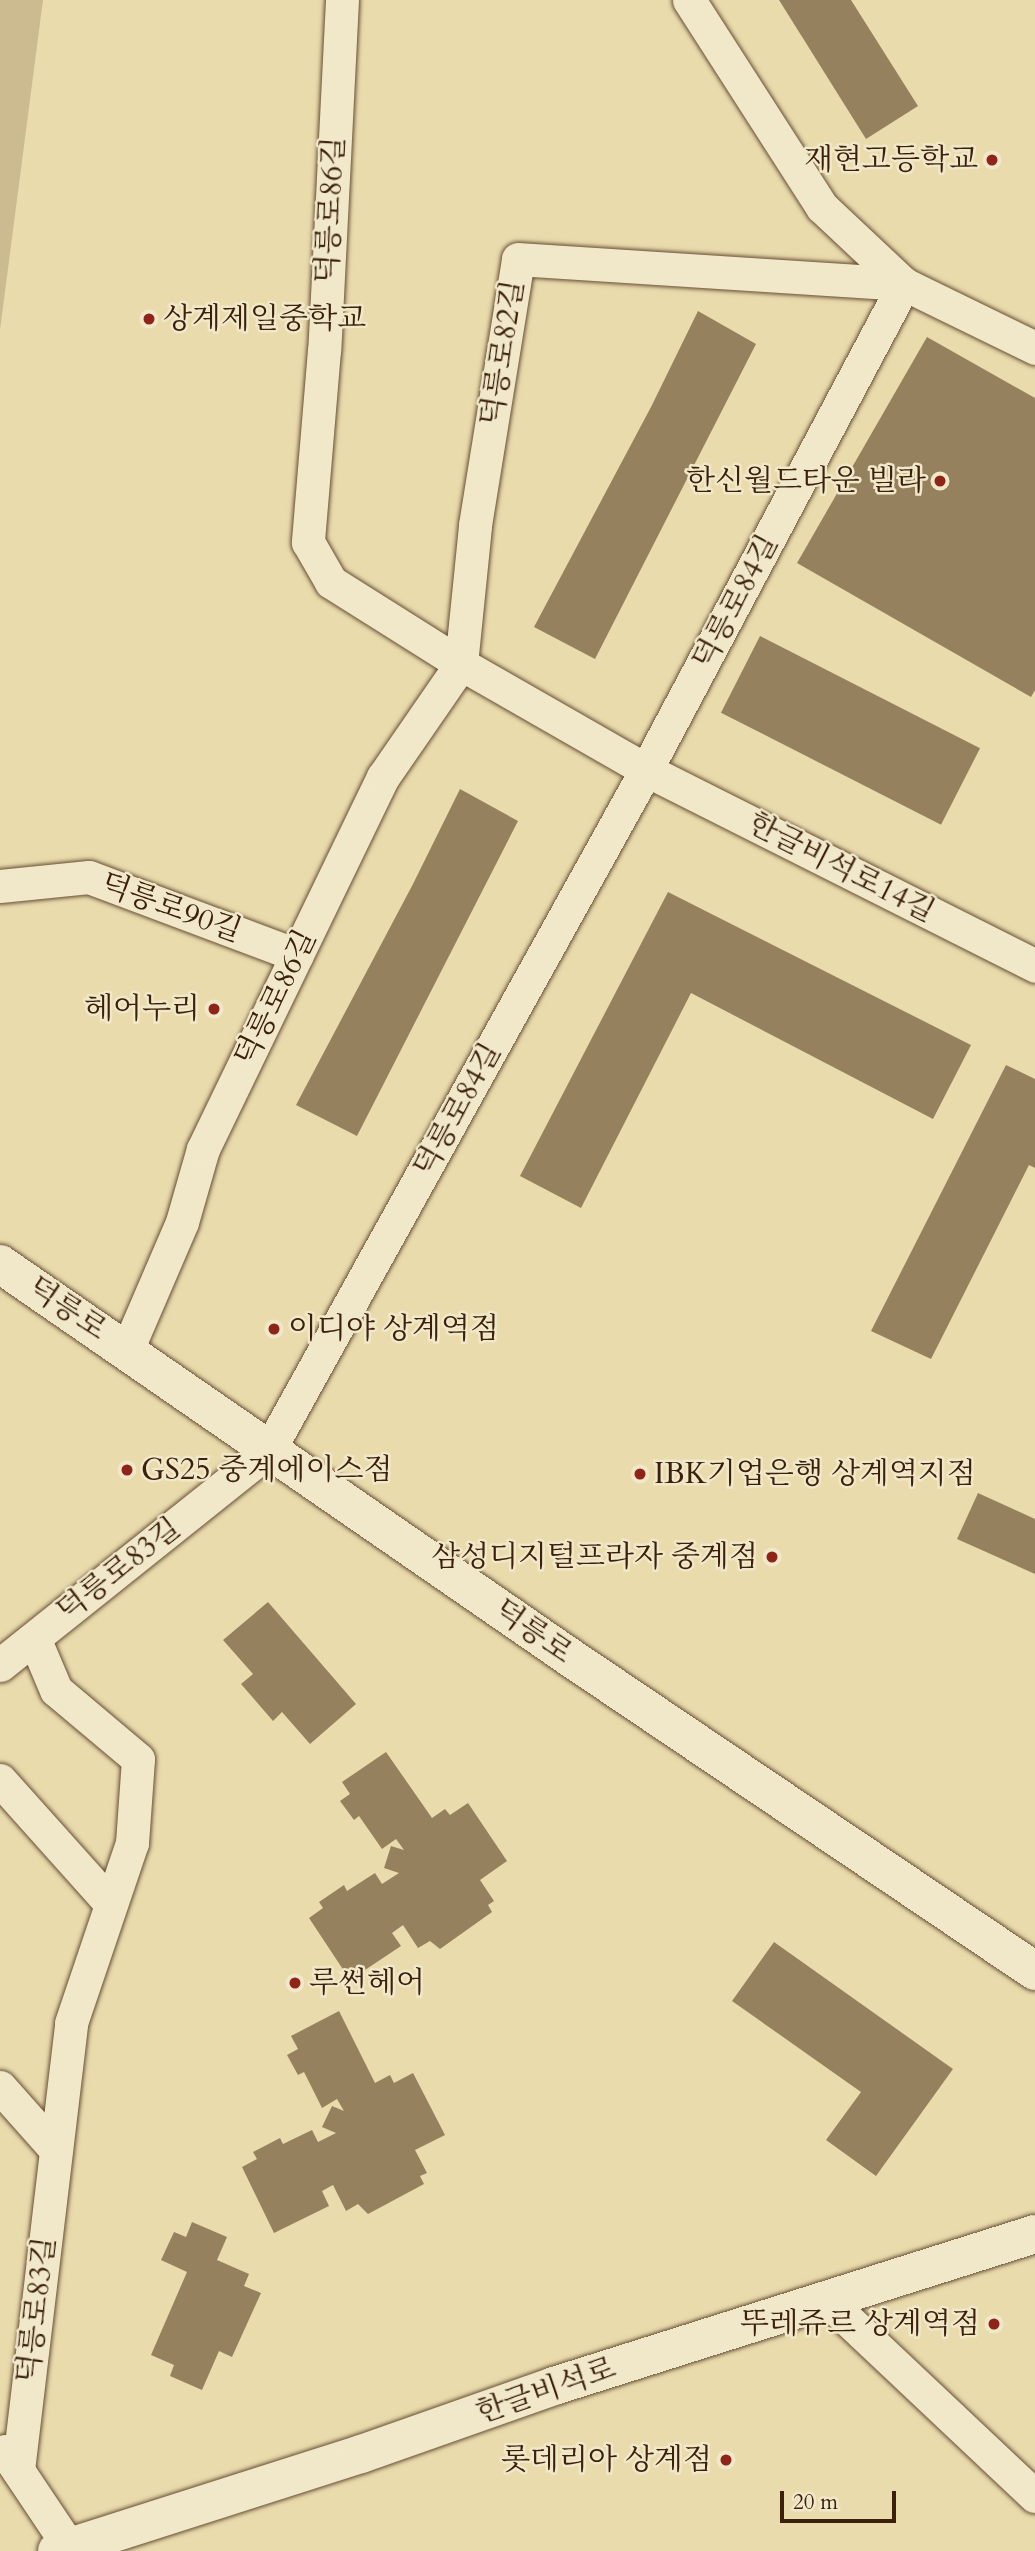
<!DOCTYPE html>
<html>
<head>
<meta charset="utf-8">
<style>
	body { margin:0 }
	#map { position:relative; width:1035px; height:2551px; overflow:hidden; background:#eadbad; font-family:Cardo,"Noto Serif KR",serif }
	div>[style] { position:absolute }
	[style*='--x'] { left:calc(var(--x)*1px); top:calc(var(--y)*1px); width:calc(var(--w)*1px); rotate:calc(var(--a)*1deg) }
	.green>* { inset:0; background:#ccbb91 }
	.building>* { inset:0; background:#96815f; transform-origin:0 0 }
	.roads { filter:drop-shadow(0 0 2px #674f34) drop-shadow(0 0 2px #674f34) }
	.street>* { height:33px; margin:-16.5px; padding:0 16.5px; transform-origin:16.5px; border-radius:16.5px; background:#f1e8ca }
	.secondary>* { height:38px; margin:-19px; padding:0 19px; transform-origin:19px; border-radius:19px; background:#f1e8ca }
	.dots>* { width:19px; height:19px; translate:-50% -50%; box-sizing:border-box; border:4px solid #f1e8ca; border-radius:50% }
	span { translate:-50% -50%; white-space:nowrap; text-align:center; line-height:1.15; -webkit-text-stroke:5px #f1e8ca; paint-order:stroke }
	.poi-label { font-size:30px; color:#3b200b }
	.right { translate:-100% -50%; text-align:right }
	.left { translate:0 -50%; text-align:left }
	.street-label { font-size:30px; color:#3b200b }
	.scale { position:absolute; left:780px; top:2491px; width:116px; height:32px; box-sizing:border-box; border:4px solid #3b200b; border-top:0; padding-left:9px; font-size:21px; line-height:24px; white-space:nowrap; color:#3b200b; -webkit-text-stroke:5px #f1e8ca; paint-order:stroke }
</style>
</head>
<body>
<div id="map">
	<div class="green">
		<div style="clip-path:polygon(0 0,43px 0,0 330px)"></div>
	</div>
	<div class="building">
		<div style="clip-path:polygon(779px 0,851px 0,918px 106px,866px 139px)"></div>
		<div style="clip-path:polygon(698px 311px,756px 344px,595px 659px,534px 627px,651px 407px)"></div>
		<div style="clip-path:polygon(927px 337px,1035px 398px,1035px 690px,1031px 697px,797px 563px)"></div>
		<div style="left:760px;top:636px;width:247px;height:86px;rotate:27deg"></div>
		<div style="clip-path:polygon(460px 789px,518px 821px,357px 1136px,296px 1105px,413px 884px)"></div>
		<div style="clip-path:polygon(668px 892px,971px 1045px,933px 1119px,691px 993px,581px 1208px,520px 1176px)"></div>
		<div style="clip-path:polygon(1006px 1065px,1035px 1079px,1035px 1168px,1029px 1165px,931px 1359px,871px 1331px)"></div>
		<div style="clip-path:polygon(978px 1493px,1035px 1519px,1035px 1574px,957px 1539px)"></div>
		<div style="clip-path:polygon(268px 1602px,356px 1704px,310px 1744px,282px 1712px,273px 1721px,241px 1684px,253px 1674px,223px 1640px)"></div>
		<div style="clip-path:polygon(386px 1752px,432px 1818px,445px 1809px,450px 1815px,468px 1803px,507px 1861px,480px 1880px,494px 1901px,488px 1905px,492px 1912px,440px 1949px,430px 1941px,418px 1948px,403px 1925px,392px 1933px,401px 1946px,350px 1980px,309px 1918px,323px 1908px,319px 1902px,344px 1885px,347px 1891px,375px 1873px,382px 1884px,399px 1873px,384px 1868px,391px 1846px,404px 1850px,396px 1839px,382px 1849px,359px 1816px,354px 1820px,340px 1801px,350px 1794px,342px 1782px)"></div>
		<div style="clip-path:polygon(774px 1942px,953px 2069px,876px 2176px,826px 2140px,861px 2092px,732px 2001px)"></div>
		<div style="clip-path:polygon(339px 2011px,375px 2083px,390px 2075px,394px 2083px,413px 2073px,445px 2135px,415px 2150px,427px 2173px,420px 2176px,424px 2184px,368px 2214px,358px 2204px,346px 2211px,333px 2185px,322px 2191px,329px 2206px,274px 2233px,242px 2167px,257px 2159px,253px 2152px,280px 2138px,283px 2144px,312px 2130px,318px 2142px,336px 2133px,322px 2127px,332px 2106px,344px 2111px,337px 2099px,322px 2108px,304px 2072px,298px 2075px,287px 2055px,298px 2049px,291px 2036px)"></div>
		<div style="clip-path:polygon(192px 2222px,227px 2237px,217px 2260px,249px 2274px,244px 2286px,261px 2293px,232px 2357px,219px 2351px,202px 2390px,170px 2376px,174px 2365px,151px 2355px,187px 2272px,161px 2260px,174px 2232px,186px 2237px)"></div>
	</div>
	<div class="roads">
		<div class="street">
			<div style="--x:342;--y:0;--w:350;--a:92.9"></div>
			<div style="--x:324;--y:350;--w:193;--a:94.8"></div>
			<div style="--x:308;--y:542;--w:46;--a:60.1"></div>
			<div style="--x:331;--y:582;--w:154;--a:32.2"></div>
			<div style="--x:461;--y:664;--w:213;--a:29.8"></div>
			<div style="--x:646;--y:770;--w:436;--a:26.7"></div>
			<div style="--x:689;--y:0;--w:246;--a:57.3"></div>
			<div style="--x:822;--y:207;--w:112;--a:43.2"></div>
			<div style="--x:904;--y:284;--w:146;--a:26"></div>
			<div style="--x:0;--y:886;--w:89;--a:-5.8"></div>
			<div style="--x:89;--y:877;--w:222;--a:20.6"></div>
			<div style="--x:127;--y:1350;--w:139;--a:-66.7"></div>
			<div style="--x:182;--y:1222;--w:76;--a:-74"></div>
			<div style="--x:203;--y:1149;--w:413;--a:-64.2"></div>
			<div style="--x:383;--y:777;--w:137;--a:-55.4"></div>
			<div style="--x:461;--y:664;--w:140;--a:-84.2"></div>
			<div style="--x:475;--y:525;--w:269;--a:-80.8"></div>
			<div style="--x:518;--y:259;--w:387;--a:3.7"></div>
			<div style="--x:0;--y:1665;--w:344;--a:-38.6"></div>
			<div style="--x:269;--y:1450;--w:778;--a:-61"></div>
			<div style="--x:646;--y:770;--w:550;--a:-62.04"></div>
			<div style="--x:0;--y:1780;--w:166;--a:48.2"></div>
			<div style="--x:0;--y:2087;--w:84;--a:48.4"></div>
			<div style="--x:829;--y:2302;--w:283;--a:43.3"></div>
			<div style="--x:5;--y:2451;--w:120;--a:56.2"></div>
			<div style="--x:18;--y:2470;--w:450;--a:-83.2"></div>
			<div style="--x:71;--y:2023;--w:190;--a:-71.3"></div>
			<div style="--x:132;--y:1843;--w:84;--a:-85.9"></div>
			<div style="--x:138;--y:1759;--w:107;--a:-139.9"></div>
			<div style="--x:56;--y:1690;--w:56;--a:-112.9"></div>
		</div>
		<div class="secondary">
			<div style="--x:0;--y:1264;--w:694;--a:34.61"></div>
			<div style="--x:571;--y:1658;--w:560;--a:34"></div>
			<div style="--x:57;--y:2551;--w:319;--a:-17.7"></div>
			<div style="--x:361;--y:2454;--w:205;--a:-19.4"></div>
			<div style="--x:554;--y:2386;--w:504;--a:-17.54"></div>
		</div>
	</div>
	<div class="dots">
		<div style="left:992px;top:160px;background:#8f2418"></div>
		<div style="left:149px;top:319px;background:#8f2418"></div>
		<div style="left:940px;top:481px;background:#8f2418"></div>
		<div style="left:214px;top:1009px;background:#8f2418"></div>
		<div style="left:274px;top:1329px;background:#8f2418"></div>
		<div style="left:127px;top:1470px;background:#8f2418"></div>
		<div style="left:640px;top:1474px;background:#8f2418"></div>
		<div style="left:772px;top:1557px;background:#8f2418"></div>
		<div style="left:295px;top:1983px;background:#8f2418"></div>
		<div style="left:994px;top:2324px;background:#8f2418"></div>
		<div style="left:726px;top:2460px;background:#8f2418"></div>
	</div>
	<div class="poi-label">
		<span class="right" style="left:978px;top:160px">재현고등학교</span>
		<span class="left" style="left:163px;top:319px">상계제일중학교</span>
		<span class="right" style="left:926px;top:481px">한신월드타운 빌라</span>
		<span class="right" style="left:200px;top:1009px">헤어누리</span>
		<span class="left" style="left:288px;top:1329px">이디야 상계역점</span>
		<span class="left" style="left:141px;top:1470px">GS25 중계에이스점</span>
		<span class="left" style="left:654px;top:1474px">IBK기업은행 상계역지점</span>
		<span class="right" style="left:758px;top:1557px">삼성디지털프라자 중계점</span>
		<span class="left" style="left:309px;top:1983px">루썬헤어</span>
		<span class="right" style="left:980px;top:2324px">뚜레쥬르 상계역점</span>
		<span class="right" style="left:712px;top:2460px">롯데리아 상계점</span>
	</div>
	<div class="street-label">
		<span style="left:331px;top:210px;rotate:-87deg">덕릉로86길</span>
		<span style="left:503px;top:353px;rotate:-81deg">덕릉로82길</span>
		<span style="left:736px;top:602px;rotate:-62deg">덕릉로84길</span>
		<span style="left:841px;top:868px;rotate:27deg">한글비석로14길</span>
		<span style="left:171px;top:908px;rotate:20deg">덕릉로90길</span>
		<span style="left:276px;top:998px;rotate:-64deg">덕릉로86길</span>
		<span style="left:458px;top:1110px;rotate:-61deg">덕릉로84길</span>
		<span style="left:67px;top:1309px;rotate:34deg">덕릉로</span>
		<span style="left:119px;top:1570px;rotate:-38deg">덕릉로83길</span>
		<span style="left:533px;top:1632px;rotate:35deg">덕릉로</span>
		<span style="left:37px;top:2310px;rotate:-83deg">덕릉로83길</span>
		<span style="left:546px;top:2391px;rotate:-19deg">한글비석로</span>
	</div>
	<div class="scale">20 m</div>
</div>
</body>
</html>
